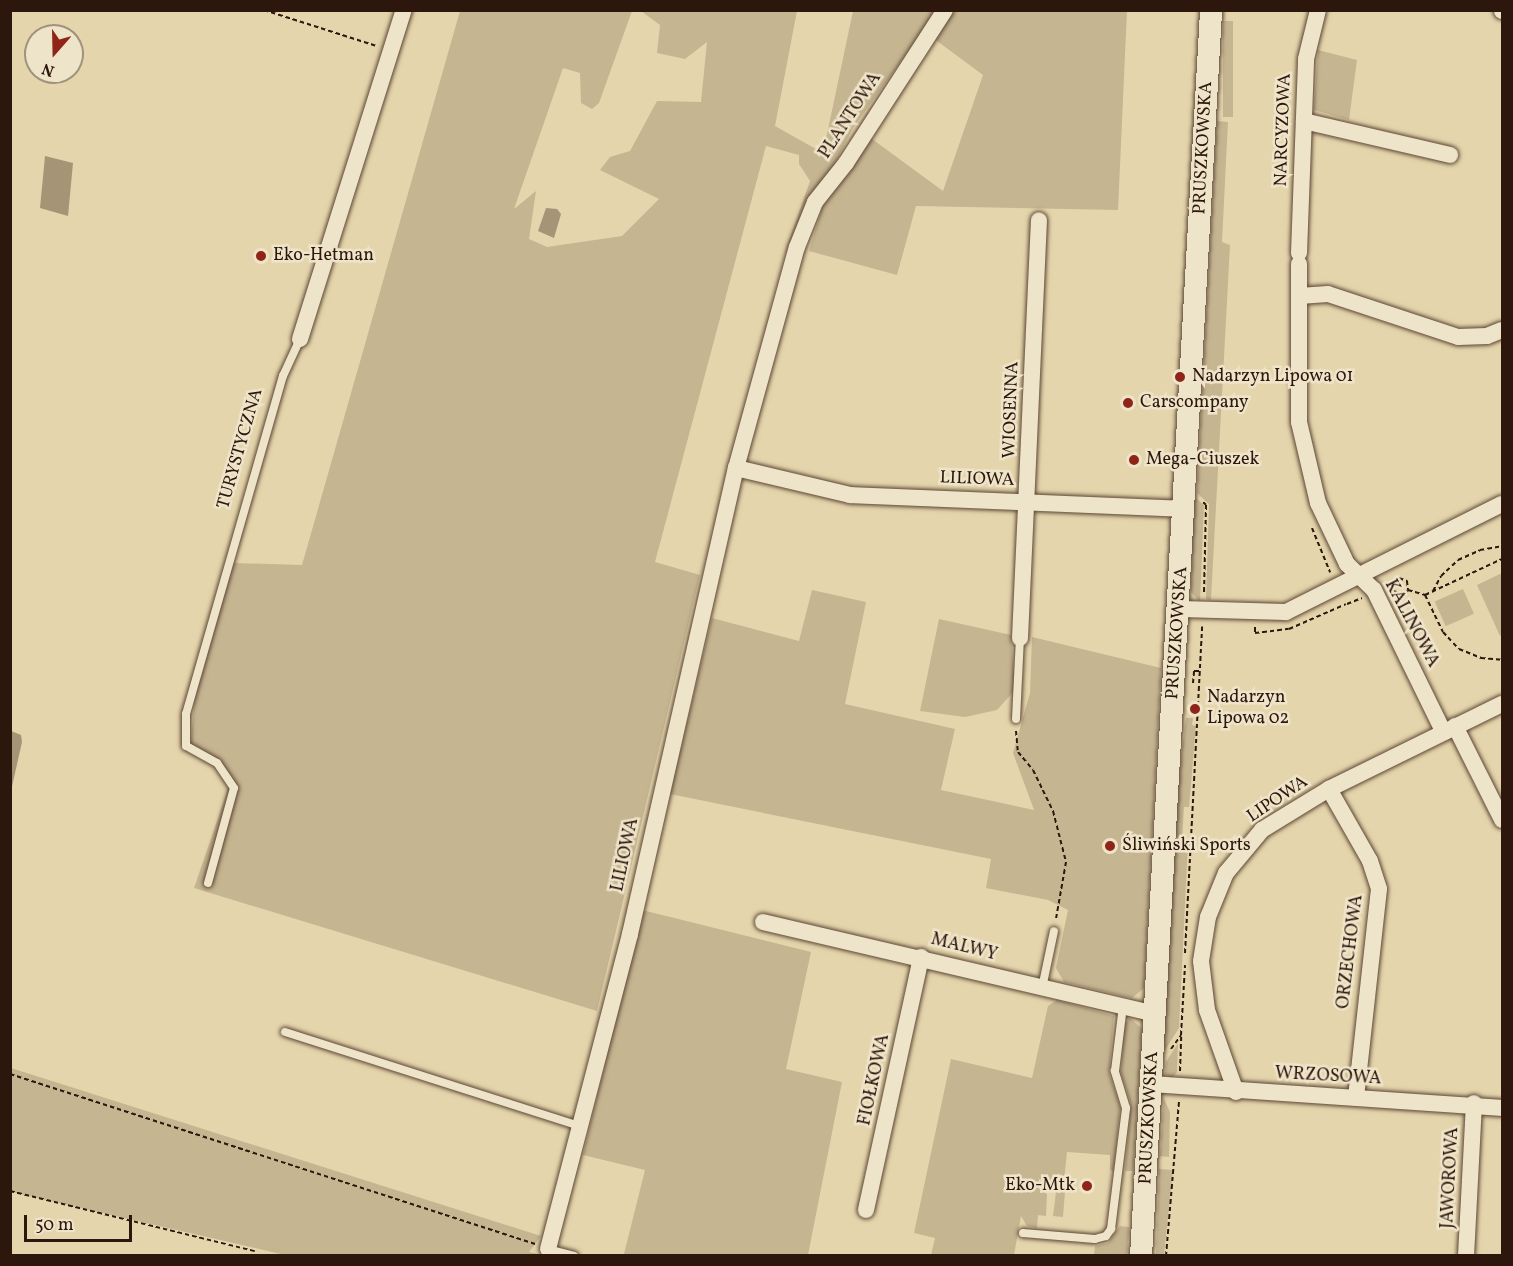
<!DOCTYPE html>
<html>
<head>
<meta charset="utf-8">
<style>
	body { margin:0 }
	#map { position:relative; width:1513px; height:1266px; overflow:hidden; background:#e5d5ac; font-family:Vollkorn,serif }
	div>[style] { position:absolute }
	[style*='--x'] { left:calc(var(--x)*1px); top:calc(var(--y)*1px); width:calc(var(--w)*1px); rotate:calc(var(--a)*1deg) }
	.green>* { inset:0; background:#c6b591; transform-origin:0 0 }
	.water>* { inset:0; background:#a69476 }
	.path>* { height:2px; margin-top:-1px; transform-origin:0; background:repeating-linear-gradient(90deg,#2d160c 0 4.5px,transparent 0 7.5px) }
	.roads { filter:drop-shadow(0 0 2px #5b4634) drop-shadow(0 0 2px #5b4634) }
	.lane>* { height:8px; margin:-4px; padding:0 4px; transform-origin:4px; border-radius:4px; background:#eee4c9 }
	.street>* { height:16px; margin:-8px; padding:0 8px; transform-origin:8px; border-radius:8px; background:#eee4c9 }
	.secondary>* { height:22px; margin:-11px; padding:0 11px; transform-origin:11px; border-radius:11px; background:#eee4c9 }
	.dots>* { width:16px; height:16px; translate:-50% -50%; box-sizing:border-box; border:3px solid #eee4c9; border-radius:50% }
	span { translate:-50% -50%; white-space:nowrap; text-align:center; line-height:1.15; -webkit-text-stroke:5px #eee4c9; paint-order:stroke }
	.street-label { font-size:18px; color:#2d160c }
	.poi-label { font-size:18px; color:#2d160c }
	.left { translate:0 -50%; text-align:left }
	.right { translate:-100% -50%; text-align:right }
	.frame { position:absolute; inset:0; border:12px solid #2d160c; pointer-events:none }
	.north { position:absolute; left:24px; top:24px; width:60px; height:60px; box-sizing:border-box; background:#eee4c9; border:2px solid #a1927d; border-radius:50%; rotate:200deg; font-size:16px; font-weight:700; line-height:24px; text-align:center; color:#2d160c }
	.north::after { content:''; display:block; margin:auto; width:21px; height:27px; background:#8f2418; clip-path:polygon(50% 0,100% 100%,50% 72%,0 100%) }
	.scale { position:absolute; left:24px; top:1215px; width:108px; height:27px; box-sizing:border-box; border:3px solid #2d160c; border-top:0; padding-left:8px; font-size:18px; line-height:21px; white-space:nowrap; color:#2d160c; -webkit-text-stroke:4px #eee4c9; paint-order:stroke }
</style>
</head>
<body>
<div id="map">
	<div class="green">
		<div style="clip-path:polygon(460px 11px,632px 11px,599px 103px,592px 109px,581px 103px,580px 73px,563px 68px,514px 209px,536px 191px,529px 239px,547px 247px,622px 236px,659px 199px,600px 170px,610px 157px,630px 151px,657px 101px,701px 102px,707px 42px,685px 59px,657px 53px,660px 25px,641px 11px,797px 11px,775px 126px,823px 153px,853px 11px,937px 11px,853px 128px,834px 165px,811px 197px,784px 255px,810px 181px,799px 164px,799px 155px,766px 146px,655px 562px,700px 575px,597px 1011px,194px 888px,231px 780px,191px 744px,196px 682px,233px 563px,302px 565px)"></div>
		<div style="clip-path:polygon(953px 11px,1127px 11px,1118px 210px,916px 206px,897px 275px,809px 251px,824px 202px,868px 136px,943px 191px,983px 75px,933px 38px)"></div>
		<div style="left:1223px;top:21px;width:10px;height:96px"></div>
		<div style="clip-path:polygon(1318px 50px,1357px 60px,1349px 120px,1314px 110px)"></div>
		<div style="clip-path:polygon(1217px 121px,1228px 122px,1222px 242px,1230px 245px,1211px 600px,1206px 599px,1209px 504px,1197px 493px)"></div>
		<div style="clip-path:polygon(1193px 496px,1204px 505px,1200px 602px,1191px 592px)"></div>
		<div style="clip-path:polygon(1502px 573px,1502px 635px,1500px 636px,1477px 585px)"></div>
		<div style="left:1463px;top:589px;width:27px;height:31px;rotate:66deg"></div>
		<div style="clip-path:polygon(812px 590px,866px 602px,845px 704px,955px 729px,941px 790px,1034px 810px,1013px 753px,1030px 693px,1032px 637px,1161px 668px,1144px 988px,1132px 998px,1064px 982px,1056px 968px,1068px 910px,1048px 900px,986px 888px,991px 859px,670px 794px,712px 618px,799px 641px)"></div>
		<div style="clip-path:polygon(939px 619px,1011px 635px,1015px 690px,997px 710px,965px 717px,920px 711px)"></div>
		<div style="clip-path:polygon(1186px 718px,1193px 718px,1192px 725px,1196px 726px,1189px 807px,1184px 807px,1182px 841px,1188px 842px,1179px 1028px,1160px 1058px,1175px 810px)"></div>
		<div style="clip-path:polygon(642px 910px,811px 952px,786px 1069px,842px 1082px,808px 1255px,624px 1254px,645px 1170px,583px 1155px)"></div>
		<div style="clip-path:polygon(1057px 1000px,1114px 1016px,1109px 1074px,1120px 1106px,1114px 1171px,1110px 1170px,1110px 1155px,1067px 1152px,1064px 1181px,1039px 1179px,1039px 1189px,1047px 1194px,1046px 1216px,1038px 1215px,1037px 1228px,1027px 1226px,1021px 1216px,1014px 1255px,931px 1255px,935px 1238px,914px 1233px,951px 1059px,1032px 1078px,1048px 1006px)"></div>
		<div style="clip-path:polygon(1130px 1018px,1142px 1029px,1133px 1171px,1125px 1171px,1131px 1104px,1121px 1073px,1124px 1025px)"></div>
		<div style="clip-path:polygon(1178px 1043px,1177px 1072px,1172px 1079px,1165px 1074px,1166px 1062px)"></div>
		<div style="clip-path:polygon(11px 1068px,541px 1236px,529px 1252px,543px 1255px,285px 1255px,11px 1192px)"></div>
		<div style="clip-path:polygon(1164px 1099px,1170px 1112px,1169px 1157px,1160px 1156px)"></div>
		<div style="clip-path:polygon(1159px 1169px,1173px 1170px,1164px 1255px,1156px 1255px)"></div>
		<div style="clip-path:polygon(1065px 1191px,1063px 1217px,1053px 1216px,1056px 1192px)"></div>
		<div style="clip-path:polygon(1120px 1226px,1129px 1227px,1127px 1255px,1094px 1255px,1095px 1246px,1108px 1243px)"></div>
	</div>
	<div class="water">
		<div style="clip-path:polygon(45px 156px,73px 163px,68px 216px,40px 208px)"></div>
		<div style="clip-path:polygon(546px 208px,557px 209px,561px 214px,554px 238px,538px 231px)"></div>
		<div style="clip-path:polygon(11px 731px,21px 735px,22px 742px,11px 791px)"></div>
	</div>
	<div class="path">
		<div style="--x:264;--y:10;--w:119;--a:17.7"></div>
		<div style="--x:1203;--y:502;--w:4;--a:45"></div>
		<div style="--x:1206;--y:505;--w:88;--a:91.3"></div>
		<div style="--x:1312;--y:528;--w:48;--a:67.8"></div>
		<div style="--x:1392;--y:589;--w:13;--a:-58"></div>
		<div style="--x:1399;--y:578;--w:9;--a:21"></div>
		<div style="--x:1407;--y:581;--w:9;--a:84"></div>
		<div style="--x:1393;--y:590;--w:9;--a:36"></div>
		<div style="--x:1400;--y:595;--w:9;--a:-27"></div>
		<div style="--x:1408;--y:590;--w:18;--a:16"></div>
		<div style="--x:1425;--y:595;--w:85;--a:-25.1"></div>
		<div style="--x:1433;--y:591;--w:17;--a:-62"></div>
		<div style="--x:1441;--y:576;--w:23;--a:-43"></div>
		<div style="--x:1458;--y:560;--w:24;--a:-24"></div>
		<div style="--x:1480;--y:550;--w:22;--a:-10"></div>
		<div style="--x:1425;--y:595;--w:41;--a:64.1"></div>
		<div style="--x:1443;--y:632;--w:23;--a:47"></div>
		<div style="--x:1459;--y:649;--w:24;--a:22"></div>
		<div style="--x:1481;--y:658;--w:21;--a:5"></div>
		<div style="--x:1347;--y:604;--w:16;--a:-22"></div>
		<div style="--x:1255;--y:627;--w:6;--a:90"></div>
		<div style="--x:1255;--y:633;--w:34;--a:-7"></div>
		<div style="--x:1289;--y:629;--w:62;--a:-23.7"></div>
		<div style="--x:1193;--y:683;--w:12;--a:-85"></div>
		<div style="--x:1194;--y:671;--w:6;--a:0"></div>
		<div style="--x:1016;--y:731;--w:21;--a:85"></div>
		<div style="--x:1018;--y:752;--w:23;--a:50"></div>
		<div style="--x:1033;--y:770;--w:46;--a:64"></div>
		<div style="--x:1053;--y:811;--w:53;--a:75.7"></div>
		<div style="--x:1066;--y:862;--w:58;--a:100"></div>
		<div style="--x:1185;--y:953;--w:327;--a:-87"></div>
		<div style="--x:1171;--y:1049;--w:17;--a:-54"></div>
		<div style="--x:1181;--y:1035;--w:70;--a:-86.7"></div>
		<div style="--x:1180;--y:1071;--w:36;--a:-88"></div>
		<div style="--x:10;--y:1074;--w:552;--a:17.94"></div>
		<div style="--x:10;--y:1191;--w:252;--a:13.8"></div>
		<div style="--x:1166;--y:1256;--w:157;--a:-85.2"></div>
	</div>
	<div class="roads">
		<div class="lane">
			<div style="--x:1016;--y:719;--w:81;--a:-87.2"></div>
			<div style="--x:208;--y:883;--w:98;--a:-74.7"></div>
			<div style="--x:234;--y:788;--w:30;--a:-124"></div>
			<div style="--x:217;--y:763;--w:35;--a:-151"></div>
			<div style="--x:186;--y:746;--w:32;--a:-90"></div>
			<div style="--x:186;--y:714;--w:352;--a:-74"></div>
			<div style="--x:283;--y:376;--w:41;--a:-65.3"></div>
			<div style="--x:1042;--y:988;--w:58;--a:-78.1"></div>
			<div style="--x:285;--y:1032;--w:310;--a:17.7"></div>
			<div style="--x:1023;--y:1233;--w:72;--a:4.8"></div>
			<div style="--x:1095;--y:1239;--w:11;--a:-15"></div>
			<div style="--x:1106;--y:1236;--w:9;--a:-54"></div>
			<div style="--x:1111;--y:1229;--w:122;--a:-82.9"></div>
			<div style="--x:1126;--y:1108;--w:39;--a:-107"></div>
			<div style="--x:1115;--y:1071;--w:65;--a:-83"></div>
			<div style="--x:548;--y:1249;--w:27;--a:15"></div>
		</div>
		<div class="street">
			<div style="--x:1502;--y:10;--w:1;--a:90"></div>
			<div style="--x:1304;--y:121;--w:150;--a:13.1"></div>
			<div style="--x:1299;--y:253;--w:194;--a:-87.9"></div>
			<div style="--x:1306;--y:59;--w:50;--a:-76.2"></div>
			<div style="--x:1299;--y:264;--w:158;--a:90"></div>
			<div style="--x:1299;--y:422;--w:83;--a:76.8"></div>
			<div style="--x:1318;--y:503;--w:68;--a:64.6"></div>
			<div style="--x:1347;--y:564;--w:37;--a:44"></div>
			<div style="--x:1374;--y:590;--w:157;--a:63.9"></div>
			<div style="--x:1299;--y:296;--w:29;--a:-4"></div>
			<div style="--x:1328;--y:294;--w:137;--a:18.3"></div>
			<div style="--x:1458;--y:337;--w:29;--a:-2"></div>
			<div style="--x:1487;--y:336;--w:16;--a:-22"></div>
			<div style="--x:300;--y:339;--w:345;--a:-72.5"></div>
			<div style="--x:736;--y:468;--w:117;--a:13.3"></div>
			<div style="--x:850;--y:495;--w:335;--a:2.4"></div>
			<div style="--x:1181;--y:609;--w:105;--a:1.6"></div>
			<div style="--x:1286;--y:612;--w:241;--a:-26.6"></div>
			<div style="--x:1020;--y:638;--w:418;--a:-87.4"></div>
			<div style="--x:1455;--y:726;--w:105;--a:63.4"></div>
			<div style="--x:1329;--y:789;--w:83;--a:60.3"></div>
			<div style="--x:1370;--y:861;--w:29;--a:72"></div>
			<div style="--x:1379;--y:889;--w:209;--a:96.3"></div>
			<div style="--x:763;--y:922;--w:404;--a:13.2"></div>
			<div style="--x:1152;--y:1084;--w:351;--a:3.9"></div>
			<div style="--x:1236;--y:1092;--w:87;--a:-109.5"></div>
			<div style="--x:1207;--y:1010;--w:49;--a:-97"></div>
			<div style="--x:1201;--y:961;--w:45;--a:-81"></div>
			<div style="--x:1208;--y:917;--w:48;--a:-67.8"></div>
			<div style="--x:1226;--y:873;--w:56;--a:-50.1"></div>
			<div style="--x:1262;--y:830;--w:79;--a:-31.5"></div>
			<div style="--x:1329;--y:789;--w:193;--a:-26.2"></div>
			<div style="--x:866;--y:1210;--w:259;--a:-77.7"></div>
			<div style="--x:548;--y:1249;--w:325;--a:-75.4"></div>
			<div style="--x:630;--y:934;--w:478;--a:-77.2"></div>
			<div style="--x:736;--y:468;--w:229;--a:-74.6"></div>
			<div style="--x:797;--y:247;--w:48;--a:-68.2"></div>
			<div style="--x:815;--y:202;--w:50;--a:-51.5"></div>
			<div style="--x:846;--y:163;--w:182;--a:-57.1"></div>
			<div style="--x:1466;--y:1256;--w:153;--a:-87"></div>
		</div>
		<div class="secondary">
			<div style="--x:1141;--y:1256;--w:1248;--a:-86.78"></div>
		</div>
	</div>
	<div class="dots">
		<div style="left:261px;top:256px;background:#8f2418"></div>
		<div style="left:1180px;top:377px;background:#8f2418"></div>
		<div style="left:1128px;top:403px;background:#8f2418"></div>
		<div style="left:1134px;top:460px;background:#8f2418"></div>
		<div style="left:1195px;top:709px;background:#8f2418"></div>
		<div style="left:1110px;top:846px;background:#8f2418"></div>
		<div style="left:1087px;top:1186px;background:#8f2418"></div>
	</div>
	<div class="street-label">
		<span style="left:851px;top:116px;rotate:-57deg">PLANTOWA</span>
		<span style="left:1284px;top:130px;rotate:-88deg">NARCYZOWA</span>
		<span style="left:1204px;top:148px;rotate:-87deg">PRUSZKOWSKA</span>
		<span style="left:1012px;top:410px;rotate:-88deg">WIOSENNA</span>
		<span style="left:241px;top:449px;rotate:-74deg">TURYSTYCZNA</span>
		<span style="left:977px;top:480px;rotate:2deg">LILIOWA</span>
		<span style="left:1411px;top:624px;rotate:62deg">KALINOWA</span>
		<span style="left:1178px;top:633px;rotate:-86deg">PRUSZKOWSKA</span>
		<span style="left:1278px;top:800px;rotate:-34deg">LIPOWA</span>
		<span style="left:626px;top:855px;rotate:-78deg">LILIOWA</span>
		<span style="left:964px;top:948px;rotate:14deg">MALWY</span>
		<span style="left:1351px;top:952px;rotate:-83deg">ORZECHOWA</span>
		<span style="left:1328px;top:1077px;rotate:3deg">WRZOSOWA</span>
		<span style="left:875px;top:1080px;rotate:-78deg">FIOŁKOWA</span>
		<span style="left:1150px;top:1118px;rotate:-87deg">PRUSZKOWSKA</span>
		<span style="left:1451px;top:1178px;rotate:-87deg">JAWOROWA</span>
	</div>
	<div class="poi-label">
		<span class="left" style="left:273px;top:256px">Eko-Hetman</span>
		<span class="left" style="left:1192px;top:377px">Nadarzyn Lipowa 01</span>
		<span class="left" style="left:1140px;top:403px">Carscompany</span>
		<span class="left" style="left:1146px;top:460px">Mega-Ciuszek</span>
		<span class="left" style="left:1207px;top:709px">Nadarzyn<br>Lipowa 02</span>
		<span class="left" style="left:1122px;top:846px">Śliwiński Sports</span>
		<span class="right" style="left:1075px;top:1186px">Eko-Mtk</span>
	</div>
	<div class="frame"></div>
	<div class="north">N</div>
	<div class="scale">50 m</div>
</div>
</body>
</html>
